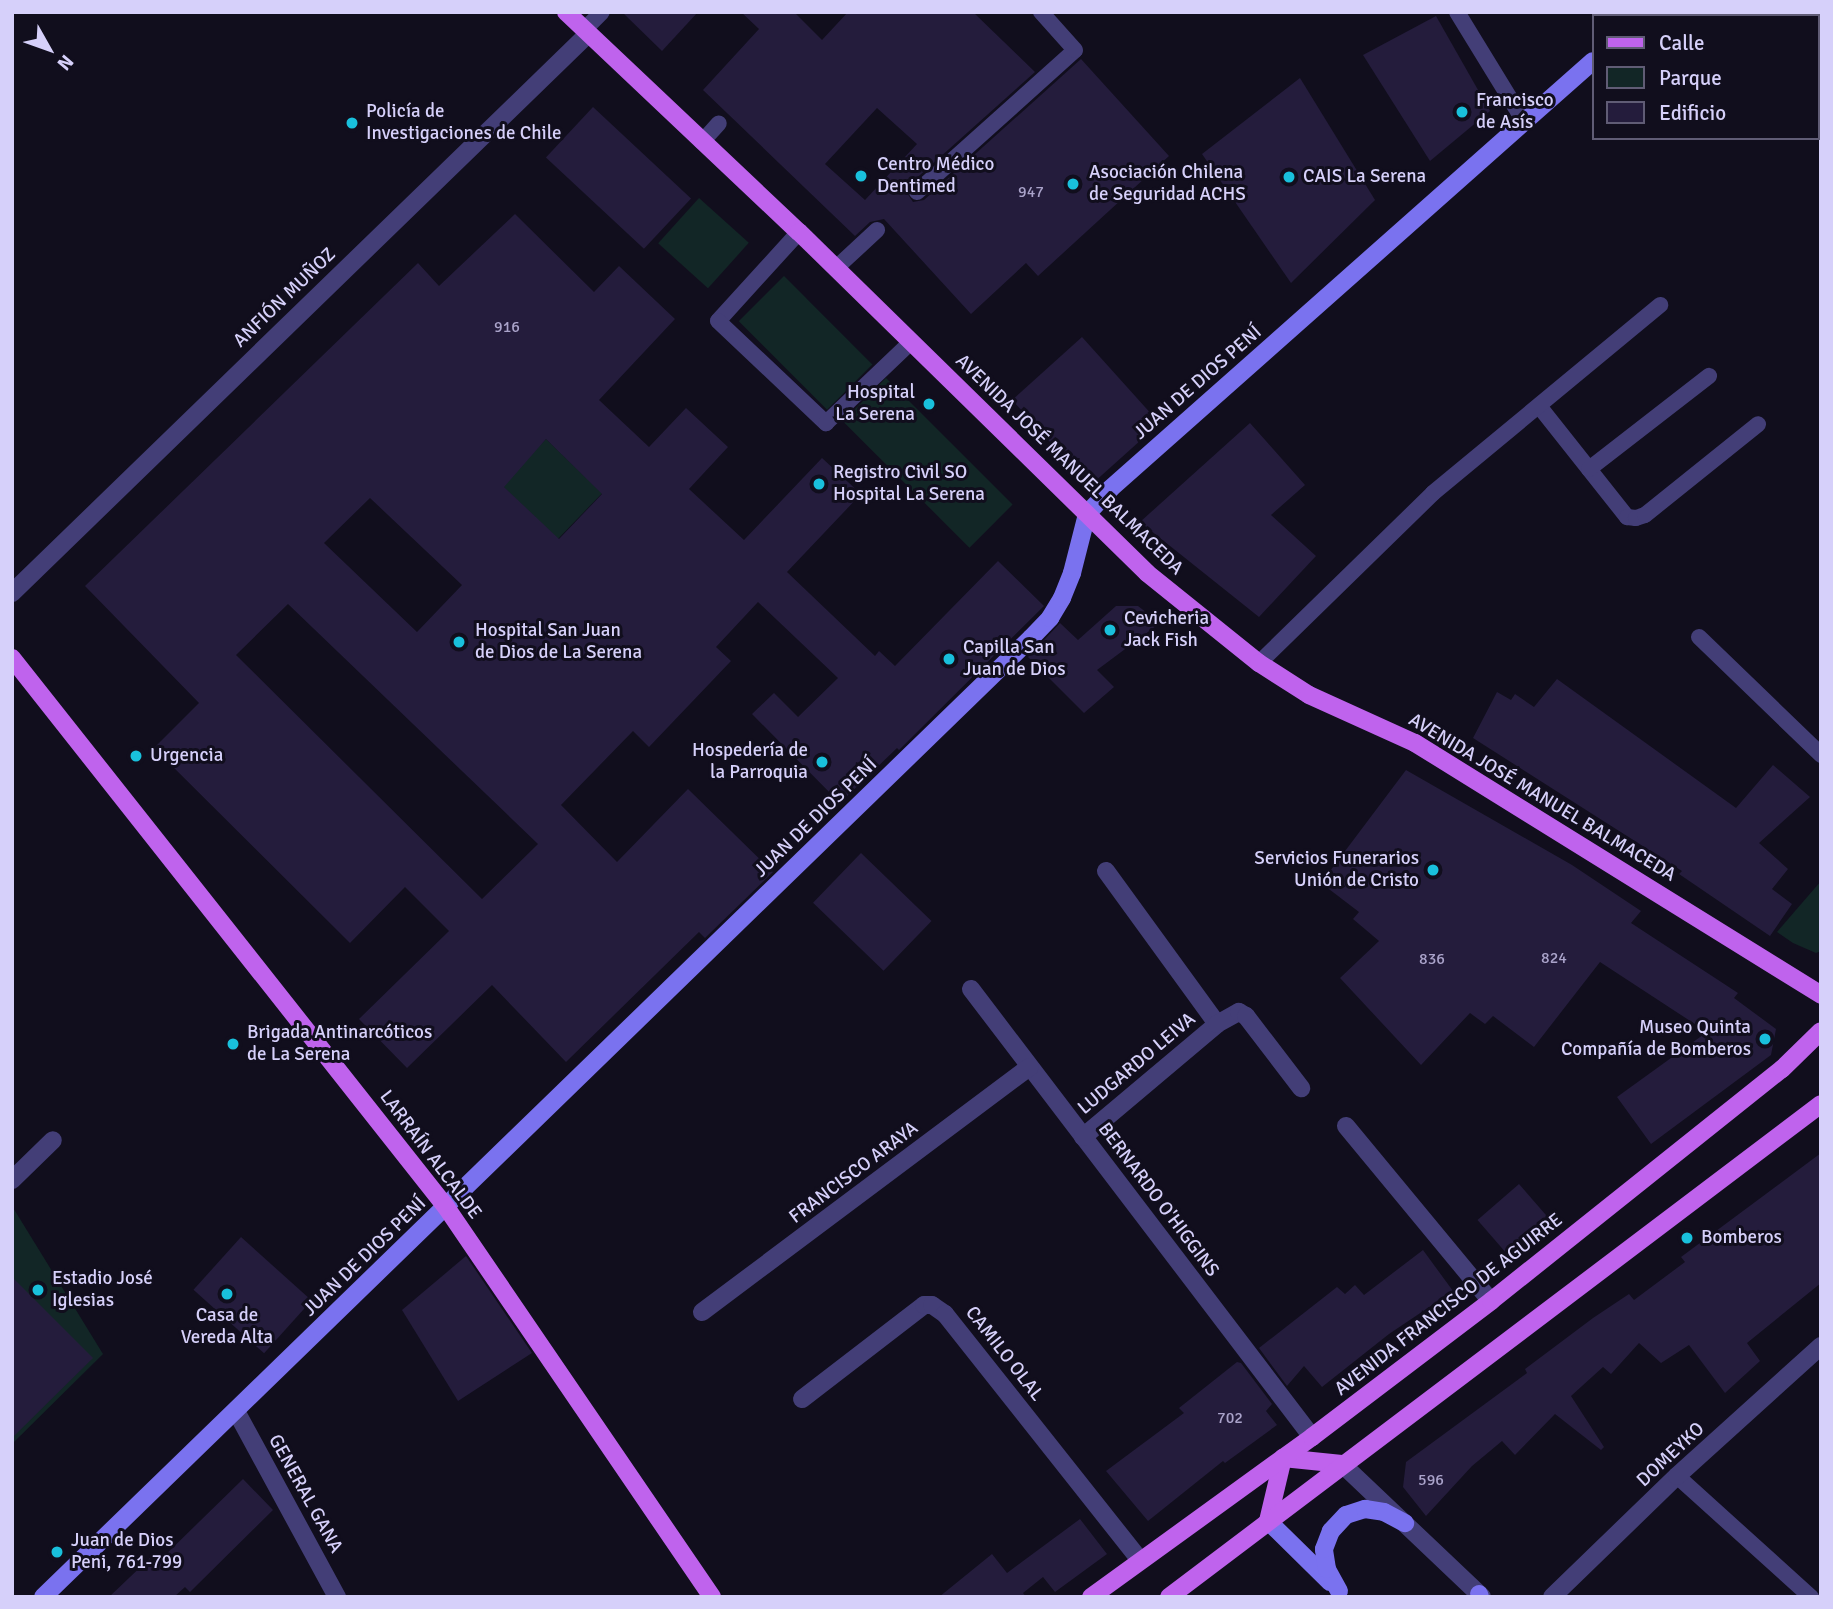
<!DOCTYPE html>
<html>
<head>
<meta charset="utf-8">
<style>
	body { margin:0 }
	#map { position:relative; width:1833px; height:1609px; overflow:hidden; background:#110e1d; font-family:Signika,sans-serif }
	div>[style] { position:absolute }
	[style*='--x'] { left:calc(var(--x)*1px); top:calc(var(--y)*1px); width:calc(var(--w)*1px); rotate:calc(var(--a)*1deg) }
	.green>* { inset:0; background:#122626; transform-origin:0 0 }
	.building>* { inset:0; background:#241c3c; transform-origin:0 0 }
	.lane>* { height:16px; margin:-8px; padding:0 8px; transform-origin:8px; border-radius:8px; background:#433e77 }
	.street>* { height:18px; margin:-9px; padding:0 9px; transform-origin:9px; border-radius:9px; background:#433e77 }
	.secondary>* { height:18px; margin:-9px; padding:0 9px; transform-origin:9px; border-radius:9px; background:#7a72ef }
	.primary>* { height:18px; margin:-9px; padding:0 9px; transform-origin:9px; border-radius:9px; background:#bf63ed }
	.dots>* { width:19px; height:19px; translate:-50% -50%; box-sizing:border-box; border:4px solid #110e1d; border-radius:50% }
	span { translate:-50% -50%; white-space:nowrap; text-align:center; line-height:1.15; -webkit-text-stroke:6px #110e1d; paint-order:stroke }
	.number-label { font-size:16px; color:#aaa3ca }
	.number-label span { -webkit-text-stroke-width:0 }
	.poi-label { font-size:19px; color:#d6d0fa }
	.left { translate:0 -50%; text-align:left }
	.right { translate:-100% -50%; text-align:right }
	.street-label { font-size:19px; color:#d6d0fa }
	.frame { position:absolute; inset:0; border:14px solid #d6d0fa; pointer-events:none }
	.legend { position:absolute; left:1592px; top:14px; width:228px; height:126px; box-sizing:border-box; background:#110e1d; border:2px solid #605c75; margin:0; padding:9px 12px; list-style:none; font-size:21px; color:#d6d0fa }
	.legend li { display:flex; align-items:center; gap:14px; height:35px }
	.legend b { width:35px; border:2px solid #605c75 }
	.north { position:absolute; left:14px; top:14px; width:70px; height:70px; -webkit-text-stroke:5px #110e1d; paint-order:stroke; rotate:130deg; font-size:19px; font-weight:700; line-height:28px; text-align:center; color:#d6d0fa }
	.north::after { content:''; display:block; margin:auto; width:24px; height:32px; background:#d6d0fa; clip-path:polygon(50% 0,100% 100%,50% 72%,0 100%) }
</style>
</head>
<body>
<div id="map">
	<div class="green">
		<div style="left:699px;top:198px;width:67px;height:61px;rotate:42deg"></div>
		<div style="left:784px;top:276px;width:125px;height:64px;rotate:45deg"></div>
		<div style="left:886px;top:378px;width:179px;height:61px;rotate:45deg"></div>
		<div style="left:546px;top:439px;width:78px;height:64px;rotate:44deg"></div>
		<div style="clip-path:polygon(1821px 881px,1821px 951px,1816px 953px,1793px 943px,1777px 932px)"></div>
		<div style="clip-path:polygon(12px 1206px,103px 1354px,12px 1444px)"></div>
	</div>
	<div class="building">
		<div style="clip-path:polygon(622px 12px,698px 12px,662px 51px)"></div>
		<div style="clip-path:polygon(evenodd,741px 12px,794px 12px,822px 40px,848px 12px,973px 12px,1035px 72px,910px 184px,907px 193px,913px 202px,924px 200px,1081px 59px,1169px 156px,1038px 276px,1026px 263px,971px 314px,884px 219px,870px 222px,855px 236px,703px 90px,759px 29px,741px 12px,877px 108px,917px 144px,865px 200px,825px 164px,877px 108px)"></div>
		<div style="clip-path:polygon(1436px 16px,1490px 111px,1430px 161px,1363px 55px)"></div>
		<div style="clip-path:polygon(1300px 78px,1375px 200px,1291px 283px,1202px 154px)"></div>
		<div style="left:593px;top:107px;width:134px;height:69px;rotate:43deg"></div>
		<div style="clip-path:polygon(evenodd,515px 214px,594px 292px,619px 266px,675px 319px,599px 400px,649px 447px,686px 408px,728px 447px,689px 489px,744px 540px,822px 458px,861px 494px,787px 572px,875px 656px,879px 651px,895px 666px,998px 561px,1044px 606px,899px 750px,897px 748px,840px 803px,752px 714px,774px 693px,798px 717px,838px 678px,758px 602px,716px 647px,731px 661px,649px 747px,633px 731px,561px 805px,617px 862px,688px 789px,773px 872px,705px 938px,699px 932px,566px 1062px,492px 985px,407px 1068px,359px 1019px,449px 931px,405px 887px,350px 943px,154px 748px,199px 703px,85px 586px,418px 263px,439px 286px,515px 214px,546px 439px,602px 494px,559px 539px,504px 487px,546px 439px,515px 214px,370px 498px,462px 585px,417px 632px,324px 543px,370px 498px,515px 214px,288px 604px,538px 844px,482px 899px,236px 655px,288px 604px)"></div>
		<div style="left:1082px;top:337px;width:116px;height:94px;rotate:48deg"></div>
		<div style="clip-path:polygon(1250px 423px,1305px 485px,1271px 515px,1316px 556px,1259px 617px,1140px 522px)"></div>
		<div style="clip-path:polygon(1116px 606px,1138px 606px,1160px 623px,1097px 670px,1114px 687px,1084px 713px,1028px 657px,1060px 623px,1078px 640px)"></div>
		<div style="clip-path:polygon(1557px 679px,1736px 808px,1773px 765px,1810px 797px,1759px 843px,1788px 869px,1772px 889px,1792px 904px,1770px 936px,1679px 874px,1682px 871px,1473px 738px,1497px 692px,1511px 700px,1515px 694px,1534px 707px)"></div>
		<div style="clip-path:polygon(1406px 770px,1572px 865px,1641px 911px,1631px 923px,1738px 993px,1734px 998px,1776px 1029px,1771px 1055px,1651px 1144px,1617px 1097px,1707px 1032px,1600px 962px,1534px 1047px,1493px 1016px,1485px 1024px,1470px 1013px,1421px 1065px,1340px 978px,1379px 941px,1353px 919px,1359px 912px,1321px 883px)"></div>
		<div style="left:861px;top:853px;width:98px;height:69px;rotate:44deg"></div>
		<div style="clip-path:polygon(1821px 1153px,1821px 1283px,1747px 1343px,1760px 1361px,1725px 1393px,1689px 1345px,1661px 1363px,1639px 1343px,1611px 1374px,1603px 1367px,1571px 1396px,1604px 1447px,1601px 1450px,1555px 1414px,1515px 1455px,1502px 1441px,1472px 1466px,1426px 1516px,1403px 1487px,1406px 1462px,1527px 1373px,1525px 1369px,1593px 1318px,1629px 1294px,1634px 1300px,1685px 1262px,1681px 1257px)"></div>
		<div style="left:1519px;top:1184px;width:46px;height:55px;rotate:49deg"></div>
		<div style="left:241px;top:1237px;width:95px;height:71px;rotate:42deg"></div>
		<div style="clip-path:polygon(1423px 1250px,1453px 1291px,1389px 1334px,1322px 1387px,1304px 1366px,1287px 1386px,1259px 1348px,1337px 1287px,1345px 1294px,1355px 1285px,1364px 1295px)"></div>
		<div style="clip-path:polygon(466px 1256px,532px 1353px,458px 1401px,402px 1310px)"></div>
		<div style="clip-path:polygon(12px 1277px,93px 1358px,12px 1438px)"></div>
		<div style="clip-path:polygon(1237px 1362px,1241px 1363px,1272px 1404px,1266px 1411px,1277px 1425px,1225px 1463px,1223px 1461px,1148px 1521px,1106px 1471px,1184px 1413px,1179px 1408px)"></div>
		<div style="clip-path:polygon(243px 1479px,273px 1510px,190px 1592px,185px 1587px,174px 1597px,109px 1597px,150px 1558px,156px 1564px)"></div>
		<div style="clip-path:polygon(1080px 1519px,1107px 1554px,1055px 1592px,1043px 1577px,1023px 1593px,1026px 1597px,939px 1597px,992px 1554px,1007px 1573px)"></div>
	</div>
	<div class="lane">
		<div style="--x:1457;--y:12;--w:130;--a:58.5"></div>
		<div style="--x:584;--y:30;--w:25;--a:-45"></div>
		<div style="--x:702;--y:142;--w:25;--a:-48"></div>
		<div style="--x:917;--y:192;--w:212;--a:-41.9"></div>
		<div style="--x:1075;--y:50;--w:51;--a:-131.8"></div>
		<div style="--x:799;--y:232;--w:120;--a:132.3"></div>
		<div style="--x:718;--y:321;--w:149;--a:43.4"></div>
		<div style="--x:826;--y:423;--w:117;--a:-43.6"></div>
		<div style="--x:836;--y:268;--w:56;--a:-42.8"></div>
		<div style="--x:1539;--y:406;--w:142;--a:51.6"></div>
		<div style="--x:1627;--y:517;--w:9;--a:6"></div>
		<div style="--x:1636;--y:518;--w:9;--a:-18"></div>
		<div style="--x:1645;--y:515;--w:145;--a:-38.8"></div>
		<div style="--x:1589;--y:469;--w:152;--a:-37.8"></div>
		<div style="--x:1699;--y:637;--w:170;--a:44"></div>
		<div style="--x:1259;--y:663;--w:243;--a:-44.3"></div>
		<div style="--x:1433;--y:493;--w:295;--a:-39.6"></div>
		<div style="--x:1677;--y:1476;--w:181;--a:42.1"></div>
	</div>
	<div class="street">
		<div style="--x:12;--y:593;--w:803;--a:-44.14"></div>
		<div style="--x:1106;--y:871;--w:189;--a:54"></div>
		<div style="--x:971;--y:989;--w:563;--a:52.72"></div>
		<div style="--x:1346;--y:1126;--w:227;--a:50.4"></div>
		<div style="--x:1083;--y:1137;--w:175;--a:-40.1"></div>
		<div style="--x:1217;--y:1024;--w:25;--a:-29"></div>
		<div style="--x:1239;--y:1012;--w:8;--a:30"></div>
		<div style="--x:1246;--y:1016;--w:91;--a:52.6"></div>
		<div style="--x:12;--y:1180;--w:57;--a:-44.3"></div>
		<div style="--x:702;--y:1312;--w:409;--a:-36.8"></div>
		<div style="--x:802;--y:1399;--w:154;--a:-37.6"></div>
		<div style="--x:924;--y:1305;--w:8;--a:0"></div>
		<div style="--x:932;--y:1305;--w:16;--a:35"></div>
		<div style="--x:945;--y:1314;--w:314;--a:51.6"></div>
		<div style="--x:236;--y:1411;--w:212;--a:61.5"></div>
		<div style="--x:1342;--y:1464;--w:193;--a:43.5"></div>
		<div style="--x:1552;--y:1597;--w:174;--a:-44.1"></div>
		<div style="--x:1677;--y:1476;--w:194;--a:-42.1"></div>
	</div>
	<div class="secondary">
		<div style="--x:1643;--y:16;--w:6;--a:-45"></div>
		<div style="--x:1268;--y:1521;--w:87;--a:44.5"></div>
		<div style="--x:1339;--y:1591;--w:25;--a:-119"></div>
		<div style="--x:1327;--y:1569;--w:20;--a:-99"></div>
		<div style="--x:1324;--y:1549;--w:19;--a:-69"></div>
		<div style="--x:1331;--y:1531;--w:22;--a:-47"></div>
		<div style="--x:1346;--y:1515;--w:20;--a:-18"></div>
		<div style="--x:1365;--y:1509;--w:19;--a:9"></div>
		<div style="--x:1384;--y:1512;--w:24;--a:28"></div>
		<div style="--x:1479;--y:1594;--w:3;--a:72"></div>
		<div style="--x:43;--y:1597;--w:1377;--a:-44.15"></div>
		<div style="--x:1031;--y:638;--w:28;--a:-46"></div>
		<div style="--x:1050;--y:618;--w:23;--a:-59"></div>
		<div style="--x:1062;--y:598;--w:27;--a:-68"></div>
		<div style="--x:1072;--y:573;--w:61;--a:-75.7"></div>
		<div style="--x:1087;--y:514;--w:34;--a:-47"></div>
		<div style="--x:1110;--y:489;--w:645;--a:-41.55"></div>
	</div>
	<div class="primary">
		<div style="--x:566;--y:12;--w:320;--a:43.4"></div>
		<div style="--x:799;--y:232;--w:487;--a:44.4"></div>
		<div style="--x:1147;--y:573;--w:144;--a:38.8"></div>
		<div style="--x:1259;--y:663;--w:59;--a:32.6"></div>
		<div style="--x:1309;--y:695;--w:116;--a:24.4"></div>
		<div style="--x:1415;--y:743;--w:478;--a:31.8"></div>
		<div style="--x:12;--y:658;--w:700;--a:51.67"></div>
		<div style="--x:446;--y:1207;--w:472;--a:55.7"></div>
		<div style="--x:1268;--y:1521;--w:65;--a:-76.6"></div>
		<div style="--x:1283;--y:1458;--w:59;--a:5.8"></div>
		<div style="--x:1091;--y:1597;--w:273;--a:-35.9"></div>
		<div style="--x:1312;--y:1437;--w:225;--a:-37.2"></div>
		<div style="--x:1491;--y:1301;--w:372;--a:-38.6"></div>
		<div style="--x:1782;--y:1069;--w:54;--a:-44.3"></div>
		<div style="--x:1169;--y:1597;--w:817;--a:-37.09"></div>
	</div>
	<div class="dots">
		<div style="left:1462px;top:112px;background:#19c0dc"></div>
		<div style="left:352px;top:123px;background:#19c0dc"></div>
		<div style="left:861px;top:176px;background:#19c0dc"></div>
		<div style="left:1289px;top:177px;background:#19c0dc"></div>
		<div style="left:1073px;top:184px;background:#19c0dc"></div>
		<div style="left:929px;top:404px;background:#19c0dc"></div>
		<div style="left:819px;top:484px;background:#19c0dc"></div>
		<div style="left:1110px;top:630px;background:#19c0dc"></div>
		<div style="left:459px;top:642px;background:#19c0dc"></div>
		<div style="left:949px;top:659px;background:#19c0dc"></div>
		<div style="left:136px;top:756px;background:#19c0dc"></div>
		<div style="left:822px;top:762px;background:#19c0dc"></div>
		<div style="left:1433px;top:870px;background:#19c0dc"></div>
		<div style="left:1765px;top:1039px;background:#19c0dc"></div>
		<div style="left:233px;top:1044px;background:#19c0dc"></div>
		<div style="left:1687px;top:1238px;background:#19c0dc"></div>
		<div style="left:38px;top:1290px;background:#19c0dc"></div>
		<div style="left:227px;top:1294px;background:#19c0dc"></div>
		<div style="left:57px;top:1552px;background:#19c0dc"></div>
	</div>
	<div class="number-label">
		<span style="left:1031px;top:192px">947</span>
		<span style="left:507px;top:327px">916</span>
		<span style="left:1554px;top:958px">824</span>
		<span style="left:1432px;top:959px">836</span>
		<span style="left:1230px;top:1418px">702</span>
		<span style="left:1431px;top:1480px">596</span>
	</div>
	<div class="poi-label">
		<span class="left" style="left:1476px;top:112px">Francisco<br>de Asís</span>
		<span class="left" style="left:366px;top:123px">Policía de<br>Investigaciones de Chile</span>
		<span class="left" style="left:877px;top:176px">Centro Médico<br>Dentimed</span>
		<span class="left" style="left:1089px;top:184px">Asociación Chilena<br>de Seguridad ACHS</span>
		<span class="left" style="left:1303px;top:177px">CAIS La Serena</span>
		<span class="right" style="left:915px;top:404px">Hospital<br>La Serena</span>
		<span class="left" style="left:833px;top:484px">Registro Civil SO<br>Hospital La Serena</span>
		<span class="left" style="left:1124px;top:630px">Cevicheria<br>Jack Fish</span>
		<span class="left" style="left:475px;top:642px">Hospital San Juan<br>de Dios de La Serena</span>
		<span class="left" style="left:963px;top:659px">Capilla San<br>Juan de Dios</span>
		<span class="right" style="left:808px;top:762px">Hospedería de<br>la Parroquia</span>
		<span class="left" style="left:150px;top:756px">Urgencia</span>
		<span class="right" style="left:1419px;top:870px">Servicios Funerarios<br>Unión de Cristo</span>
		<span class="right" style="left:1751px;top:1039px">Museo Quinta<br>Compañía de Bomberos</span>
		<span class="left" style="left:247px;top:1044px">Brigada Antinarcóticos<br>de La Serena</span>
		<span class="left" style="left:1701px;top:1238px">Bomberos</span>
		<span class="left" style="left:52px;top:1290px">Estadio José<br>Iglesias</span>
		<span style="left:227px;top:1327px">Casa de<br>Vereda Alta</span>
		<span class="left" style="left:71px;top:1552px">Juan de Dios<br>Peni, 761-799</span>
	</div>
	<div class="street-label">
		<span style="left:285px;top:298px;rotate:-44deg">ANFIÓN MUÑOZ</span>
		<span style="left:1198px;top:383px;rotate:-41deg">JUAN DE DIOS PENÍ</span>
		<span style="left:1069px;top:465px;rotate:44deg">AVENIDA JOSÉ MANUEL BALMACEDA</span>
		<span style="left:1542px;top:798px;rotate:31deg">AVENIDA JOSÉ MANUEL BALMACEDA</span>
		<span style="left:816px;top:818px;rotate:-44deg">JUAN DE DIOS PENÍ</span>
		<span style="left:1137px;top:1064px;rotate:-40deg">LUDGARDO LEIVA</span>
		<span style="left:430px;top:1155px;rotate:53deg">LARRAÍN ALCALDE</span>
		<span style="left:854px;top:1173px;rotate:-37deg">FRANCISCO ARAYA</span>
		<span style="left:1158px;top:1200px;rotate:53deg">BERNARDO O'HIGGINS</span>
		<span style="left:365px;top:1257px;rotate:-44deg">JUAN DE DIOS PENÍ</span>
		<span style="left:1449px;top:1305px;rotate:-38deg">AVENIDA FRANCISCO DE AGUIRRE</span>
		<span style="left:1004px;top:1354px;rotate:52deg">CAMILO OLAL</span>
		<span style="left:1671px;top:1455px;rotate:-43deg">DOMEYKO</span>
		<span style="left:305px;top:1494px;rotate:61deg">GENERAL GANA</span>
	</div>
	<div class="frame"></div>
	<ul class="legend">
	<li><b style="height:9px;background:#bf63ed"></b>Calle</li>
	<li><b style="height:19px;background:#122626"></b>Parque</li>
	<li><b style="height:19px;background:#241c3c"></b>Edificio</li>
	</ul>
	<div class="north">N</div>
</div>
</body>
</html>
